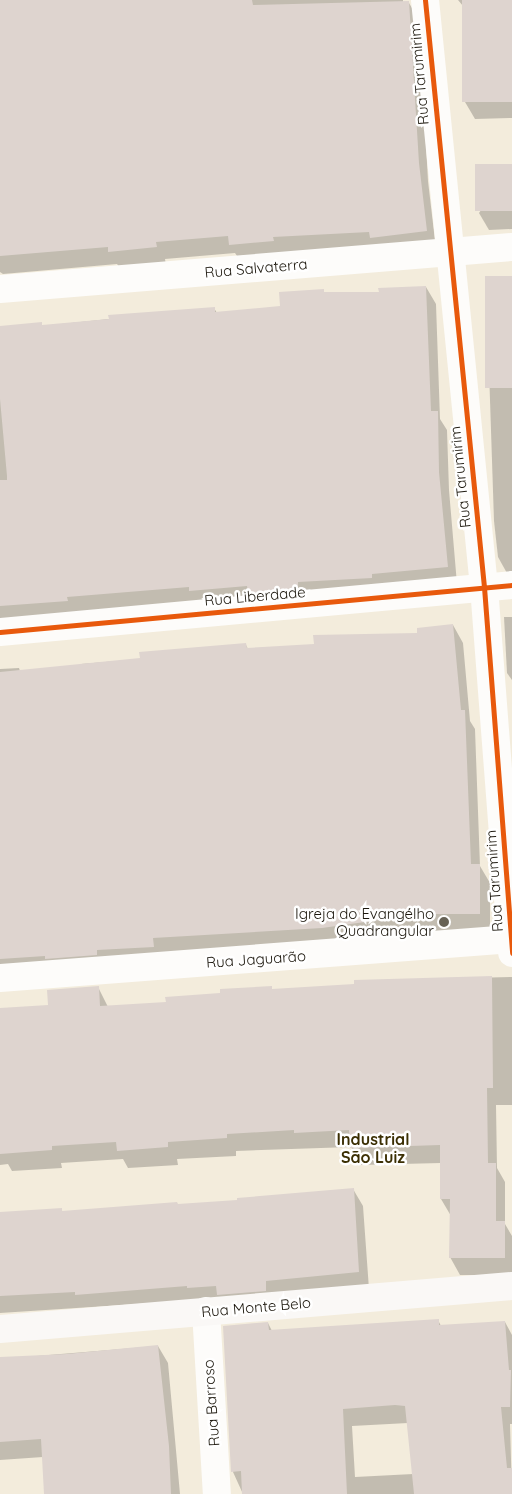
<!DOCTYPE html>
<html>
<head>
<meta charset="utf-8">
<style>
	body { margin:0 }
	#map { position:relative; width:512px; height:1494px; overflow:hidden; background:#f3ecdc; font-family:Quicksand,sans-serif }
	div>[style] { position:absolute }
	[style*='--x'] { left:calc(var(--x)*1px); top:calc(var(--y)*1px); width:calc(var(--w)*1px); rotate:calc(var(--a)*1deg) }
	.shadow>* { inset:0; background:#0003 }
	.building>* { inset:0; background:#ded4cf; transform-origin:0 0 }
	.street>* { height:28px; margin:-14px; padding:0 14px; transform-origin:14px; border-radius:14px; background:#fdfcfa }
	.secondary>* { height:28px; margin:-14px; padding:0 14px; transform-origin:14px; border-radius:14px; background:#faf8f6 }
	.cycleway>* { height:5px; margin:-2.5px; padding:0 2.5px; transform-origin:2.5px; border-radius:2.5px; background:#e8590c }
	.dots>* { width:14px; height:14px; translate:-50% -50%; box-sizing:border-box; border:2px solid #fff; border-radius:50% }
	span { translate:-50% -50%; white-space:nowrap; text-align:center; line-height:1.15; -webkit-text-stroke:5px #fff; paint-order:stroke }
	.street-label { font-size:15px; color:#1c170d }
	.poi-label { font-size:15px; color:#1c170d }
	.right { translate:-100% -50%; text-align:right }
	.neighbourhood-label { font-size:16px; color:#3b2f04; font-weight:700 }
</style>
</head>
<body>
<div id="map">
	<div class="shadow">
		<div style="clip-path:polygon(0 0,403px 0,403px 3px,409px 3px,419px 20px,428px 181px,436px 249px,241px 262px,235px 253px,165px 259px,166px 265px,120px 268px,117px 264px,3px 274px,0 272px)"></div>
		<div style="clip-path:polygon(458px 0,512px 0,512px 118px,475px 119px,465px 102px,463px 6px)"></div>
		<div style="clip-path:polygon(512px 165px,512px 229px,489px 230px,479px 213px)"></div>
		<div style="clip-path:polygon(512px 277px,512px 574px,508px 575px,498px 557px,494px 521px,486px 279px)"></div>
		<div style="clip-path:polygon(426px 287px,436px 304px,440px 419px,447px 430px,449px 490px,457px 584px,0 629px,0 327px,42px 326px,214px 308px,217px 313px,281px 307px,325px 294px,380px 293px)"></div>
		<div style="clip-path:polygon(504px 617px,512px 617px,512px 680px,507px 673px)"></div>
		<div style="clip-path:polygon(453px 625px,463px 643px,470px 721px,475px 729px,480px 866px,490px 883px,490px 931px,433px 931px,332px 945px,0 976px,0 669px,19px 668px,20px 671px,81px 667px,81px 664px,141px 659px,246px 645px,248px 649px,315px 645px,419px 634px)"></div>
		<div style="clip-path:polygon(512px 977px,512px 1105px,496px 1105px,497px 1168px,505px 1182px,505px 1224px,512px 1236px,512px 1275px,460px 1275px,450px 1257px,451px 1216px,441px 1199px,441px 1163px,361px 1165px,351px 1147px,236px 1151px,236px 1156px,177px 1159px,178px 1165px,128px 1168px,123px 1159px,61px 1163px,62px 1168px,12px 1171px,8px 1164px,0 1165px,0 1010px,49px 1006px,98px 987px,108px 1007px,167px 1003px,271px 988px,273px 990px,355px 985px,355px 981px)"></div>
		<div style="clip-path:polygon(353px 1189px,363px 1206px,369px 1289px,0 1313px,0 1213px,61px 1209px,63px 1212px,239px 1201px)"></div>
		<div style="clip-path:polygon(evenodd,438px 1320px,441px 1326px,505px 1322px,512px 1335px,512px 1424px,510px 1424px,512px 1494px,243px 1494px,233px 1472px,268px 1323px,272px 1331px,438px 1320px,408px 1423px,413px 1474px,355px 1477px,352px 1426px,408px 1423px)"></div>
		<div style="clip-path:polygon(158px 1346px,168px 1363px,180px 1494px,45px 1494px,43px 1457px,0 1460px,0 1359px)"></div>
	</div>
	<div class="building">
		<div style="clip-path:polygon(0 0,252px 0,253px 5px,409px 1px,419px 163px,427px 231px,370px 238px,369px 232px,273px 237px,274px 241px,229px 245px,228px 236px,156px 242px,157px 247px,108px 252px,108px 247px,0 256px)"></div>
		<div style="left:462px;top:0;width:50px;height:102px"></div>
		<div style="left:512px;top:164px;width:47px;height:37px;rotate:90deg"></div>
		<div style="left:512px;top:276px;width:112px;height:27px;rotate:90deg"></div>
		<div style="clip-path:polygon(426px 286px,431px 411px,438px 411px,439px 472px,448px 567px,372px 574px,372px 578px,298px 582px,298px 589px,248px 594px,247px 586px,189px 591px,189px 587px,67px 597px,68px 601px,0 606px,0 480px,7px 480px,7px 476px,0 399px,0 326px,42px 322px,42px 325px,109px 319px,108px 315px,215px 307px,215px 312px,280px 306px,279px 292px,324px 289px,324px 292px,379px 292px,378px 288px)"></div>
		<div style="clip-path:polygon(453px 624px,461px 710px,465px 710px,471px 864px,480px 864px,480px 914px,422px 914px,322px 928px,153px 938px,154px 947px,97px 950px,97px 955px,45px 959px,45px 956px,0 959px,0 672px,140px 658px,139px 652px,246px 643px,247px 648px,314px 644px,313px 635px,417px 633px,417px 628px)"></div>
		<div style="clip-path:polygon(492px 976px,493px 1088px,487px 1088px,488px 1163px,496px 1163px,496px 1221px,505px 1221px,505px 1258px,449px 1258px,450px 1199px,440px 1199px,440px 1145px,350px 1148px,349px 1130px,294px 1133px,294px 1130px,227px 1134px,227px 1138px,168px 1142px,168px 1147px,117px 1151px,116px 1142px,52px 1146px,52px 1150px,0 1154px,0 1008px,48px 1005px,47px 990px,99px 986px,100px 1006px,166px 1002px,165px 997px,220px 993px,220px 989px,272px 986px,272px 989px,354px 984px,354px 980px)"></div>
		<div style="clip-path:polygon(354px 1188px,359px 1272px,266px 1281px,266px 1291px,217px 1295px,216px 1286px,187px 1288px,187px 1286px,75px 1295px,75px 1292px,0 1296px,0 1212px,62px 1208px,62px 1211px,177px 1202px,178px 1204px,237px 1200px,237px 1198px)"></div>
		<div style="clip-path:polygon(439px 1319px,439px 1325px,505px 1321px,509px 1370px,511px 1370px,510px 1407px,501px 1407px,507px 1468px,512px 1468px,512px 1494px,414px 1494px,405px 1406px,395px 1405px,343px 1409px,347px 1494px,242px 1494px,241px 1471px,231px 1472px,223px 1326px,268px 1322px,269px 1330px)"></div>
		<div style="clip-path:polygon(158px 1345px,169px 1446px,171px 1494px,44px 1494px,41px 1439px,0 1442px,0 1357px,67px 1354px)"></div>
	</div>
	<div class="street">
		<div style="--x:425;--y:0;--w:590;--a:84.26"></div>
		<div style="--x:484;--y:587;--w:367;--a:85.6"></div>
		<div style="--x:0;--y:289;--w:514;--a:-4.69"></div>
		<div style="--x:0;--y:632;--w:514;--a:-5.24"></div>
		<div style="--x:0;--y:978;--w:513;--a:-4.36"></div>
		<div style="--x:206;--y:1311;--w:183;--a:86.6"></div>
	</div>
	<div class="secondary">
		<div style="--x:0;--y:1329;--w:514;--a:-4.8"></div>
	</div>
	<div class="cycleway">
		<div style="--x:425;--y:0;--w:590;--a:84.26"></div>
		<div style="--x:484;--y:587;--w:367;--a:85.6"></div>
		<div style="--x:0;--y:632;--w:514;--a:-5.24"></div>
	</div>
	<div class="dots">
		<div style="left:444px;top:922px;background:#676255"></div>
	</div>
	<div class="street-label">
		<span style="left:419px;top:74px;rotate:-95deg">Rua Tarumirim</span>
		<span style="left:256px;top:268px;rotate:-5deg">Rua Salvaterra</span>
		<span style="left:460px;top:477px;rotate:-96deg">Rua Tarumirim</span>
		<span style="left:255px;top:596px;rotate:-5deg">Rua Liberdade</span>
		<span style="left:494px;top:881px;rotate:-94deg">Rua Tarumirim</span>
		<span style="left:256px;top:959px;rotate:-4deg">Rua Jaguarão</span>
		<span style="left:256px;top:1307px;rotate:-5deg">Rua Monte Belo</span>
		<span style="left:211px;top:1403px;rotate:-94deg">Rua Barroso</span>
	</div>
	<div class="poi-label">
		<span class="right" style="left:434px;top:922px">Igreja do Evangélho<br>Quadrangular</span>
	</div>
	<div class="neighbourhood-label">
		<span style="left:373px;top:1148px">Industrial<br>São Luiz</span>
	</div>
</div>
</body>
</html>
